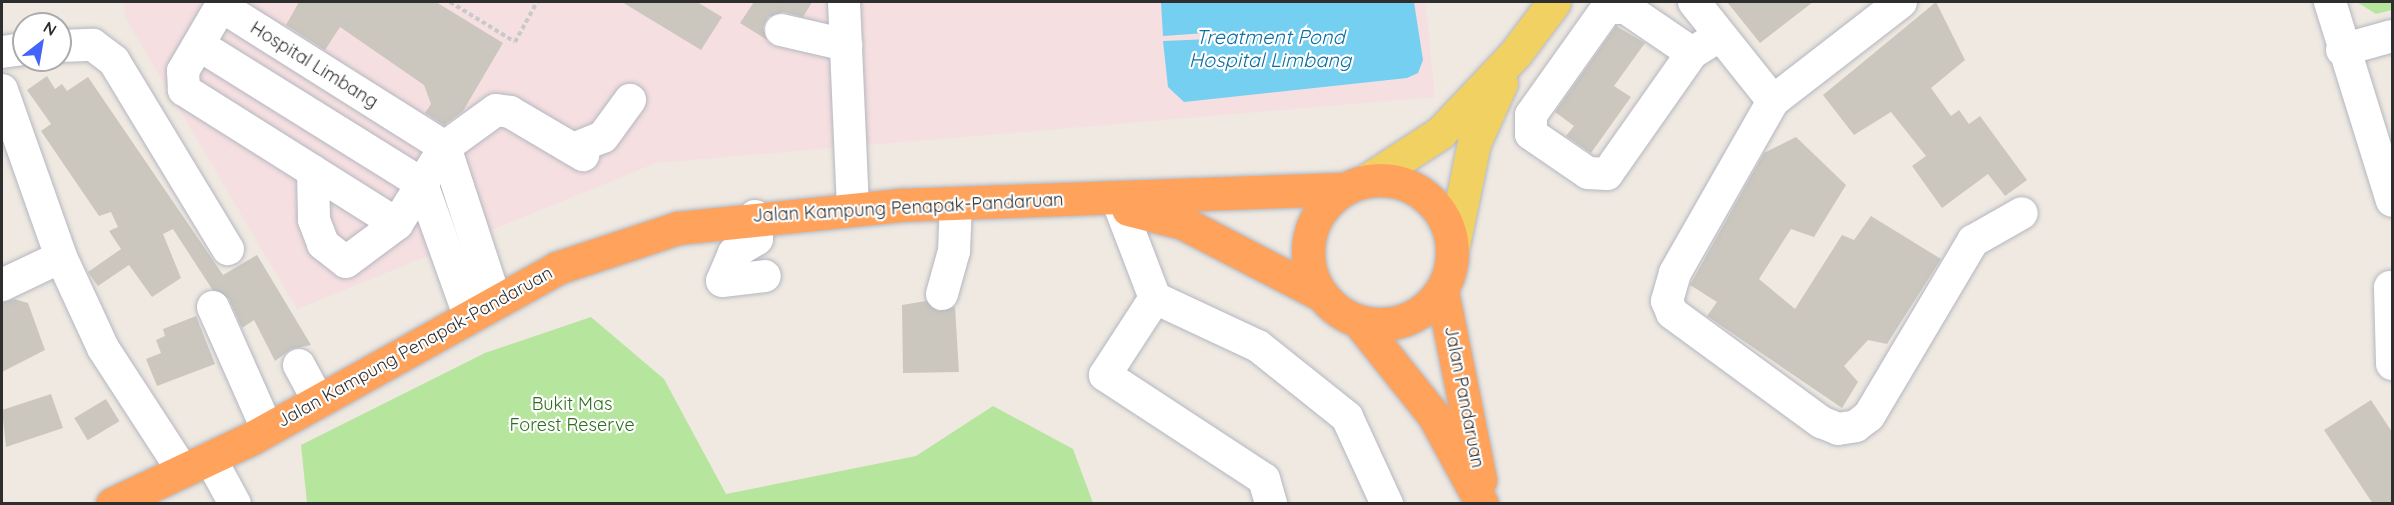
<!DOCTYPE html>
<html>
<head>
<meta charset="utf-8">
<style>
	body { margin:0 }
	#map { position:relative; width:2394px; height:505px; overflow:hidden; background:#efe9e1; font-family:Quicksand,sans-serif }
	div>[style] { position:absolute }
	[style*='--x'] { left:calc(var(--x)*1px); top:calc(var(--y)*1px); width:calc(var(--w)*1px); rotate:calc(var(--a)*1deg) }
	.medical>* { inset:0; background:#f5dfe0 }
	.green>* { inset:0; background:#b6e59e }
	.water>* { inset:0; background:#75cff0 }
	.building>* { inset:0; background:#cbc7bf; transform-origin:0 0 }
	.path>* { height:4px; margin-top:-2px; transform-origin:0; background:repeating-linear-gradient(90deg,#c9c9c9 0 4.5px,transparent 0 7.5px) }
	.roads { filter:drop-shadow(0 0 2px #b4b7c1) drop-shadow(0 0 2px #b4b7c1) }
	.minor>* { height:32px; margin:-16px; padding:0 16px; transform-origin:16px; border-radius:16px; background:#fff }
	.major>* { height:33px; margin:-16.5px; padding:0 16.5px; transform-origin:16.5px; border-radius:16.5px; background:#f2d163 }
	.highway>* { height:33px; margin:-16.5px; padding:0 16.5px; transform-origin:16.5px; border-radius:16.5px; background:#ffa35c }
	.highway>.ring { margin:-16.5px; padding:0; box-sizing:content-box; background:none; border:33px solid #ffa35c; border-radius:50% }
	span { translate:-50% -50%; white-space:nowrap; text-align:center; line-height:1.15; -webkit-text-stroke:4.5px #fff; paint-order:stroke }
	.street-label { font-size:18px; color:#2e2e2e }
	.park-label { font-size:18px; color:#2c6e1b }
	.water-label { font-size:20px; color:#0d6fa3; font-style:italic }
	.frame { position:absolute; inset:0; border:3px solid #2e2e2e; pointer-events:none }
	.north { position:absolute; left:12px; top:12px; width:60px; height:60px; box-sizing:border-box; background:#fff; border:2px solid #ababab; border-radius:50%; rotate:31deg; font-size:16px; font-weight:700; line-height:24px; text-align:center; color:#2e2e2e }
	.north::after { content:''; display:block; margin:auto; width:21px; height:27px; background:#4264fb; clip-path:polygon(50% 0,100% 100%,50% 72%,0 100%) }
</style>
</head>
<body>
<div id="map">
	<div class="medical">
		<div style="clip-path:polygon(124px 2px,1425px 2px,1435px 97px,656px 163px,297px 309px,125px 17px)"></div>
	</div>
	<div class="green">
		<div style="clip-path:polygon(2357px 2px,2392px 2px,2392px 10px,2376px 14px)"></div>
		<div style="clip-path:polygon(591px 317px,664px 379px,726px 494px,916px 456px,993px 406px,1073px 449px,1093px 503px,307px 503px,301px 445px,485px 353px)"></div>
	</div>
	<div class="water">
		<div style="clip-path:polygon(1161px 2px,1414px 2px,1423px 60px,1418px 73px,1407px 78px,1184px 102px,1168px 87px,1163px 41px,1211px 39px,1220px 47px,1225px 37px,1220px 32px,1163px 36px)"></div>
	</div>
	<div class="building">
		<div style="clip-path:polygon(299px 2px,436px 2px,503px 43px,463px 111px,444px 125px,425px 113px,431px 104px,424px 85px,340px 27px,325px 50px,286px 25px)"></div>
		<div style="clip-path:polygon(622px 2px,697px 2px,722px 17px,701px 50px)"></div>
		<div style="clip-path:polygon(754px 2px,812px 2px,803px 17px,784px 12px,768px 17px,763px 27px,767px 40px,740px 23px)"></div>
		<div style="clip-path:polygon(1727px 2px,1813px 2px,1760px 43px)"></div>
		<div style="clip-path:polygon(1936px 2px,1965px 60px,1931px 88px,1951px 116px,1959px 110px,1969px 124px,1980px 116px,2027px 180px,2005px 196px,1988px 174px,1942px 208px,1912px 166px,1926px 156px,1891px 112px,1854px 135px,1823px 95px)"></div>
		<div style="clip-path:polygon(1616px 26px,1645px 43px,1614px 86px,1631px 97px,1591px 153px,1566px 136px,1574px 126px,1555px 112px)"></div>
		<div style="clip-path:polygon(47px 76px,55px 89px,62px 84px,67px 91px,88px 77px,223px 275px,257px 255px,311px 345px,291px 349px,275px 361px,254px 320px,242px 328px,229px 299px,212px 289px,173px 229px,163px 234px,181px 278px,152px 297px,129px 265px,98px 286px,88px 272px,121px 249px,109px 231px,118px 227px,111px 212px,99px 216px,41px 131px,51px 124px,27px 90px)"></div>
		<div style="clip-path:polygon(1796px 137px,1846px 185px,1814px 237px,1791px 229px,1759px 279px,1795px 309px,1842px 235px,1854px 240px,1871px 216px,1941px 259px,1887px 344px,1868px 340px,1844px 366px,1858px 382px,1842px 408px,1707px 316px,1717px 302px,1690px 285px,1764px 153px)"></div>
		<div style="clip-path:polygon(14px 299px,28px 303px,45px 350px,2px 372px,2px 303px)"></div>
		<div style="clip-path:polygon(926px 301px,938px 311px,955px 307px,959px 372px,903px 373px,902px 305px)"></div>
		<div style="clip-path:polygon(196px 316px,215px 364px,157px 386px,146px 359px,161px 353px,156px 340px,165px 336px,163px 329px)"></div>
		<div style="clip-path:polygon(51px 394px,63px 428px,6px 447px,2px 410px)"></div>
		<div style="left:106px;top:399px;width:26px;height:37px;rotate:59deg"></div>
		<div style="clip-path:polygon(2371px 400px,2392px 432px,2392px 504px,2373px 504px,2324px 430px)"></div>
	</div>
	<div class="path">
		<div style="--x:450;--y:2;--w:76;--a:31.6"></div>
		<div style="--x:515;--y:42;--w:46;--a:-61.2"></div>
	</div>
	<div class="roads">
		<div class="minor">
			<div style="--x:844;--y:2;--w:206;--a:87.5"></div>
			<div style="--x:1694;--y:2;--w:127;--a:51.4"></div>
			<div style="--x:1901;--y:2;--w:162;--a:142.3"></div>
			<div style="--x:1773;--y:101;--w:198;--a:119.7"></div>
			<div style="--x:1675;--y:273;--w:29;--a:106"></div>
			<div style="--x:1667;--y:301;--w:13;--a:67"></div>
			<div style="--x:1672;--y:313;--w:185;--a:36.2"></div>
			<div style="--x:1821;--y:422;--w:18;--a:22"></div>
			<div style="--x:1838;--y:429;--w:18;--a:-9"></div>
			<div style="--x:1856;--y:426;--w:16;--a:-38"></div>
			<div style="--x:1869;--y:416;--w:204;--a:-59.3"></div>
			<div style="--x:1973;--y:241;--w:56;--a:-29.7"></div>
			<div style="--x:2330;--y:2;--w:208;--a:72.7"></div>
			<div style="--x:781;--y:30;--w:67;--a:13"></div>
			<div style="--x:199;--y:45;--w:263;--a:31.9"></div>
			<div style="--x:60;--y:46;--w:33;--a:-2"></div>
			<div style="--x:93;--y:45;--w:26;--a:37"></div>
			<div style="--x:114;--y:61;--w:220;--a:58.8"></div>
			<div style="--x:2342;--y:50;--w:52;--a:-15.6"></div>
			<div style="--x:2;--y:52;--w:22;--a:-8"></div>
			<div style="--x:1692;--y:53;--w:80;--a:-145.7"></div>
			<div style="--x:1626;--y:8;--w:19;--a:180"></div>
			<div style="--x:1607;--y:8;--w:131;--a:125.4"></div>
			<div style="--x:1531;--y:115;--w:19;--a:90"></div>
			<div style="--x:1531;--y:134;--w:69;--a:34.4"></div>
			<div style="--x:1588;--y:173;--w:19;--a:3"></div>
			<div style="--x:1607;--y:174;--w:148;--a:-54.9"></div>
			<div style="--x:1692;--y:53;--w:32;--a:-32"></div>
			<div style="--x:2;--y:90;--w:177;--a:70.5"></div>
			<div style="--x:61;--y:257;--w:100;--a:65.2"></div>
			<div style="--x:103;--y:348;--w:147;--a:57"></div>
			<div style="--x:445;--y:147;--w:160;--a:71.8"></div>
			<div style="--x:573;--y:149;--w:32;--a:-22"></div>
			<div style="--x:603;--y:137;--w:46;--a:-53.9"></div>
			<div style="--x:313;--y:171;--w:49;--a:88.8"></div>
			<div style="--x:314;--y:220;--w:26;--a:69"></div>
			<div style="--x:323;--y:244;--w:29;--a:38"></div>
			<div style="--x:346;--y:262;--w:64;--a:-36.7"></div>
			<div style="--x:397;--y:224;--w:91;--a:-58.1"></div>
			<div style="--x:445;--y:147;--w:63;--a:-36"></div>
			<div style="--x:496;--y:110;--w:14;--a:8"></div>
			<div style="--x:510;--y:112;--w:85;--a:30.5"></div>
			<div style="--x:422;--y:184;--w:139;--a:70.3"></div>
			<div style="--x:1120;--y:207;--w:97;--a:69"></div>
			<div style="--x:1155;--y:298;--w:114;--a:25"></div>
			<div style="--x:1258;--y:346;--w:114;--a:38.6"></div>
			<div style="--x:1347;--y:417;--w:96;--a:65.3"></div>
			<div style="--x:755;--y:216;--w:23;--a:85"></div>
			<div style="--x:757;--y:239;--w:27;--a:149"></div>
			<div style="--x:734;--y:253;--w:30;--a:113"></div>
			<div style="--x:722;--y:281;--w:43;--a:-6.6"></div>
			<div style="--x:397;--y:224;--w:252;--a:-147.8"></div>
			<div style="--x:184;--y:90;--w:19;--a:-93"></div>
			<div style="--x:183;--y:71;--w:75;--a:-59.7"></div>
			<div style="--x:221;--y:6;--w:265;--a:32.2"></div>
			<div style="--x:2;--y:285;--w:65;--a:-25.4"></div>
			<div style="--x:2390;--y:287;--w:77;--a:88.5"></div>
			<div style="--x:942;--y:294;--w:45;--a:-74.4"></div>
			<div style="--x:954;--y:251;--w:48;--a:-87.6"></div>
			<div style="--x:1155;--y:298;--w:92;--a:123"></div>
			<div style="--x:1105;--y:375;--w:190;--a:33.2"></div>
			<div style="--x:1264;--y:479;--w:26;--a:74"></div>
			<div style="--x:213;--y:307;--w:133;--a:66.1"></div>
			<div style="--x:299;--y:365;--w:42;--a:61.6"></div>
			<div style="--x:210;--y:458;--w:52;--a:61.5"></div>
		</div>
		<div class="major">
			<div style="--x:1366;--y:181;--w:88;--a:-33"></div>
			<div style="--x:1440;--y:133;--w:109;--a:-46.5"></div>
			<div style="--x:1515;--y:54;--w:65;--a:-53.1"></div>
			<div style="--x:1453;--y:245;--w:104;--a:-78.4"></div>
			<div style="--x:1474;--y:143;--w:66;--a:-65.8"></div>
		</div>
		<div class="highway">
			<div class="ring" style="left:1308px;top:180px;width:111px;height:111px"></div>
			<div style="--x:1128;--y:209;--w:57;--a:14.3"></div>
			<div style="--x:1183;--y:223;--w:154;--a:27.4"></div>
			<div style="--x:1442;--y:291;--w:193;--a:78.6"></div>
			<div style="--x:1359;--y:322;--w:120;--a:51.4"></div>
			<div style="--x:1434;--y:416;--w:100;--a:61.4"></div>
			<div style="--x:112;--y:504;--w:155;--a:-25.2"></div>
			<div style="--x:252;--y:438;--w:349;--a:-29.1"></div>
			<div style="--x:557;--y:268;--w:127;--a:-18.3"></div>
			<div style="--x:678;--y:228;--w:224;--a:-5.9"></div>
			<div style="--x:901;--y:205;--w:443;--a:-2.1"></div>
		</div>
	</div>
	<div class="street-label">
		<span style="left:314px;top:65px;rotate:32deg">Hospital Limbang</span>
		<span style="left:908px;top:208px;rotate:-3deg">Jalan Kampung Penapak-Pandaruan</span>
		<span style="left:415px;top:347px;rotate:-29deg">Jalan Kampung Penapak-Pandaruan</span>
		<span style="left:1464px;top:397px;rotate:79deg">Jalan Pandaruan</span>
	</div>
	<div class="park-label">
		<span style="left:572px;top:415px">Bukit Mas<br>Forest Reserve</span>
	</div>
	<div class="water-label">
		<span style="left:1270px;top:48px">Treatment Pond<br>Hospital Limbang</span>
	</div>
	<div class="frame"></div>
	<div class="north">N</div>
</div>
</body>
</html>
